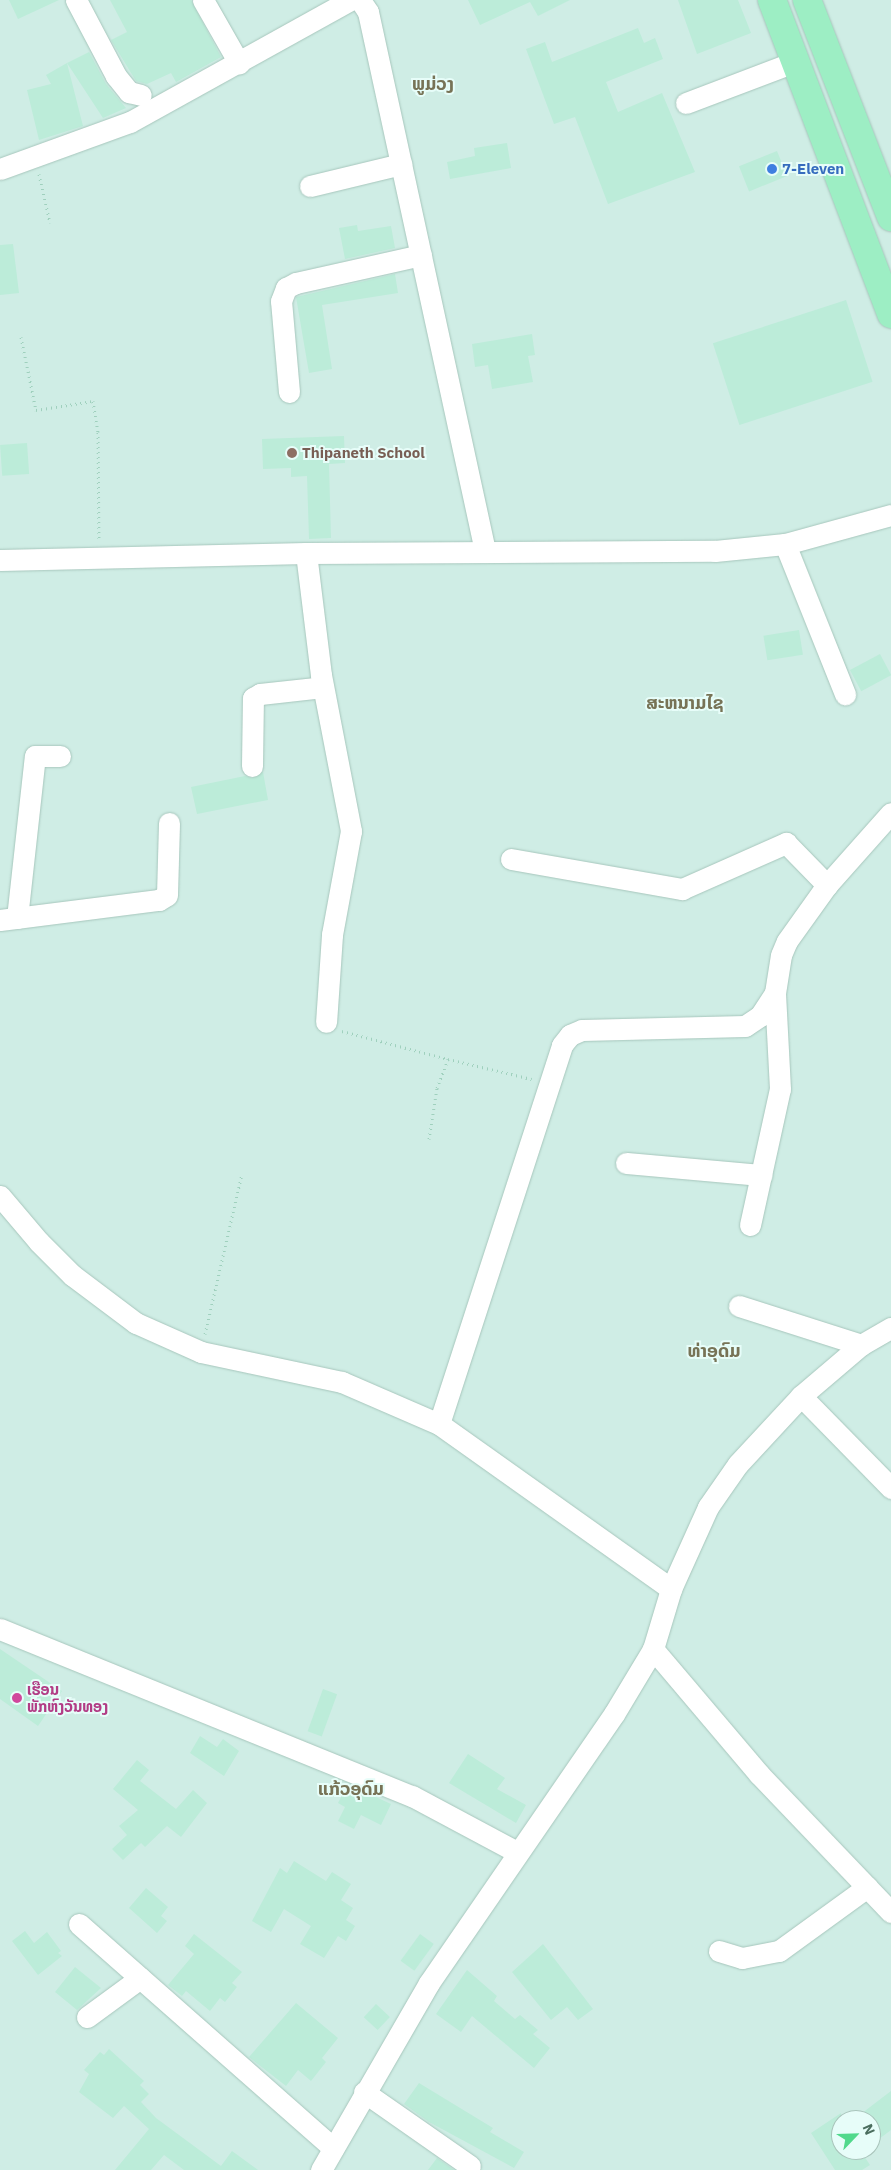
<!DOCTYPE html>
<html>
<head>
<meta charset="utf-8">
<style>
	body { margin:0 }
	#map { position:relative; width:891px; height:2170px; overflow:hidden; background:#e1f9f5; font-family:"IBM Plex Sans","Noto Sans Lao",sans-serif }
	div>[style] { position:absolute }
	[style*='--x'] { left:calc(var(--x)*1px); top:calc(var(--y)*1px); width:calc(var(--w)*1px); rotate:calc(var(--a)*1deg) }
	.residential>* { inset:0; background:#cfede5 }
	.building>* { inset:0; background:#bcecd9; transform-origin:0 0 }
	.path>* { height:3px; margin-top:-1.5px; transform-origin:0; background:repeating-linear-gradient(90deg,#9fd0bd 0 1px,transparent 0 5px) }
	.roads { filter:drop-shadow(0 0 1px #a7c6bc) drop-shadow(0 0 1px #a7c6bc) }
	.minor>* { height:21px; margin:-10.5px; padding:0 10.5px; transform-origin:10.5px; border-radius:10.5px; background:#fff }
	.highway>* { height:28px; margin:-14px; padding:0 14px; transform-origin:14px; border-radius:14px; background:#9deec4 }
	.dots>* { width:14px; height:14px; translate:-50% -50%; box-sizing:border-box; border:2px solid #e7fdf9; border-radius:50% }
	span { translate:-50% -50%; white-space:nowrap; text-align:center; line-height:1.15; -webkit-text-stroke:4px #e7fdf9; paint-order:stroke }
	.shop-label { font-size:15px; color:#366cbe; font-weight:700 }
	.left { translate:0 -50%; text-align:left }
	.education-label { font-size:15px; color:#785e54; font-weight:700 }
	.hotel-label { font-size:15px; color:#b23c85; font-weight:700 }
	.quarter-label { font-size:18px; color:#777356; font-weight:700 }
	.north { position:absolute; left:831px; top:2110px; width:50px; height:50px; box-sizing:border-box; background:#e7fdf9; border:1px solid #a9c4bb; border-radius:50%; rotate:66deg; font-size:14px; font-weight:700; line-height:20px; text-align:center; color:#4b6e5f }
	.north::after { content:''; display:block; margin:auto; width:18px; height:22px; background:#51d98c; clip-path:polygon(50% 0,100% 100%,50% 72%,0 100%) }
</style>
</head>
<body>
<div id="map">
	<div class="residential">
		<div style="clip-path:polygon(evenodd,0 0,891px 0,891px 2170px,0 2170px,0 0,841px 2120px,871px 2120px,871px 2150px,841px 2150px,841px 2120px)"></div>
	</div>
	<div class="building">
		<div style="clip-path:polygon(9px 0,59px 0,18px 19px)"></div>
		<div style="clip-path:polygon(110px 0,191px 0,221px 57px,176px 82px,171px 73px,147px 84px,136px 81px,111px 40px,127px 32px)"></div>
		<div style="clip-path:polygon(468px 0,570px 0,538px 16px,530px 2px,480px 25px)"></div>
		<div style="clip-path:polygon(678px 0,738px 0,751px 33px,697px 54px)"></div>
		<div style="clip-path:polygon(638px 28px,644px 43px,655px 38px,663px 59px,606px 82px,618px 112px,662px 93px,695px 172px,608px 204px,575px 117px,554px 124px,526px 49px,545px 42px,552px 62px)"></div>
		<div style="clip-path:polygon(89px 52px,106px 84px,126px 108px,103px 118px,67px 63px)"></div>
		<div style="clip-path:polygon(67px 63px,83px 126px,39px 140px,27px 90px,51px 84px,46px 75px)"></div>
		<div style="clip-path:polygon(507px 143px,511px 168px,450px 179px,447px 162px,475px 156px,474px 148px)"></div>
		<div style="left:777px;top:151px;width:27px;height:41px;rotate:68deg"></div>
		<div style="clip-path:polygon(357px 225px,358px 231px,391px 226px,395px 248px,345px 259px,339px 228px)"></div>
		<div style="clip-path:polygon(13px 244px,19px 293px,0 295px,0 245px)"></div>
		<div style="clip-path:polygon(395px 274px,398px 293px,322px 305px,332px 369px,309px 373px,296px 297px)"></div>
		<div style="left:846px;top:300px;width:86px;height:140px;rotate:72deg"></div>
		<div style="clip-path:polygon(532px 334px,535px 355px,528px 356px,533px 382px,492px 389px,488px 365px,475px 367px,472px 344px)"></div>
		<div style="clip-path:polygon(344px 436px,345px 463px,329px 464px,331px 538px,309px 539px,307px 476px,291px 477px,291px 468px,263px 469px,262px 439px)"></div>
		<div style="left:27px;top:443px;width:31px;height:27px;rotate:86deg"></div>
		<div style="left:799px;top:630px;width:25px;height:36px;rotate:81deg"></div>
		<div style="left:880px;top:654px;width:24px;height:34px;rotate:62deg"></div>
		<div style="clip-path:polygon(263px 772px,268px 800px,197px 814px,191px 787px,245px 776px,252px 778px)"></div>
		<div style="clip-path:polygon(0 1649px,62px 1691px,38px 1726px,0 1699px)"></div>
		<div style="left:323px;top:1689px;width:15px;height:45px;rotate:20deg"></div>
		<div style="clip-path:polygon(200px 1736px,217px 1747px,223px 1739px,239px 1751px,224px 1776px,190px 1753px)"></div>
		<div style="clip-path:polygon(468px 1754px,505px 1778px,497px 1789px,526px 1805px,516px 1823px,449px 1783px)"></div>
		<div style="clip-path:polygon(137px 1760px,149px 1770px,140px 1781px,176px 1809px,193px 1790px,207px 1803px,181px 1837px,167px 1826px,145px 1847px,141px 1843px,123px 1860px,112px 1849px,127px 1835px,119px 1826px,138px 1810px,113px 1789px)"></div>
		<div style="clip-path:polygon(348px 1784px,391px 1804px,381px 1825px,361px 1815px,354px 1829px,338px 1821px,345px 1807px,338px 1803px)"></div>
		<div style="clip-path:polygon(294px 1861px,326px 1881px,332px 1872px,351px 1884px,341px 1900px,353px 1908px,346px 1920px,355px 1926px,346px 1941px,338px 1936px,324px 1958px,300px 1944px,311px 1926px,284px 1909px,271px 1932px,252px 1921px,280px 1868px,287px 1873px)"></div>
		<div style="clip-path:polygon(146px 1888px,168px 1907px,161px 1916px,167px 1921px,157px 1933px,129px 1908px)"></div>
		<div style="clip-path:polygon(25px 1931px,34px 1943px,47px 1932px,61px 1951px,58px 1953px,62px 1956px,38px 1975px,12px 1941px)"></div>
		<div style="clip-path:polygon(194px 1934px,242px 1972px,232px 1983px,237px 1987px,225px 2002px,220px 1998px,210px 2011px,186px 1991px,182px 1996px,168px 1985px,194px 1954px,185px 1946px)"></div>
		<div style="left:420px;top:1934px;width:17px;height:33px;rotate:36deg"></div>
		<div style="clip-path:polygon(543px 1944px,593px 2009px,578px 2020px,567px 2007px,551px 2020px,512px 1972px)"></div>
		<div style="clip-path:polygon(75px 1967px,101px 1988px,77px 2010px,55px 1992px)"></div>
		<div style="clip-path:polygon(467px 1970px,497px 1996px,494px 2001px,515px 2019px,520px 2015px,538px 2030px,533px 2034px,550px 2048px,534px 2068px,472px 2016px,461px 2032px,436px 2014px)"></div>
		<div style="clip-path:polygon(296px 2003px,338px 2038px,322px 2058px,326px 2062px,311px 2081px,298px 2070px,286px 2086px,249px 2057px)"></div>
		<div style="left:376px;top:2004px;width:19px;height:18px;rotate:43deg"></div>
		<div style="clip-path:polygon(109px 2049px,144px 2081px,140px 2085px,149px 2094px,141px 2102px,156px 2118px,221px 2166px,232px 2151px,258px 2170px,184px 2170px,164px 2155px,151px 2170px,115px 2170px,149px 2129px,124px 2106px,113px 2118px,79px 2092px,89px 2074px,84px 2070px,100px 2052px,104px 2055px)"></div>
		<div style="clip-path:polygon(419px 2083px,493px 2128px,490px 2132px,524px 2152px,514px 2168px,429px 2122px,404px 2104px)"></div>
		<div style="clip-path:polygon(891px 2091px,891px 2130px,871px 2145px,871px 2120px,853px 2120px)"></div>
		<div style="clip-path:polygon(841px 2113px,841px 2150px,860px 2150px,870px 2165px,862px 2170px,835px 2170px,811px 2133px)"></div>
		<div style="clip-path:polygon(437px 2158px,454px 2170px,428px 2170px)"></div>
	</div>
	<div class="path">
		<div style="--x:39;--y:174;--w:50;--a:77.3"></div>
		<div style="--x:21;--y:337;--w:75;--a:78.4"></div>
		<div style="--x:36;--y:410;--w:58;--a:-9"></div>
		<div style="--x:93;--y:401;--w:31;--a:81"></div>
		<div style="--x:98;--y:432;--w:108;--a:89.5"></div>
		<div style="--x:342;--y:1031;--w:110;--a:14.8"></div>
		<div style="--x:429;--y:1139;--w:52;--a:-81.1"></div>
		<div style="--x:437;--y:1088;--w:31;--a:-69"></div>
		<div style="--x:448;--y:1059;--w:86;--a:13.4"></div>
		<div style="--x:205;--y:1334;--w:164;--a:-77"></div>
	</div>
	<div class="roads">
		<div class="minor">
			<div style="--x:76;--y:0;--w:86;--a:62.2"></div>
			<div style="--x:116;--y:76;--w:21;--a:51"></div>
			<div style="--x:129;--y:92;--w:12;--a:14"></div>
			<div style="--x:203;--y:0;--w:73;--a:60.3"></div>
			<div style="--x:360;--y:0;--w:14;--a:56"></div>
			<div style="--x:368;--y:12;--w:552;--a:77.75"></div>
			<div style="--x:686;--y:103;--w:116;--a:-20.8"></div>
			<div style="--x:0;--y:169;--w:138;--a:-19.9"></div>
			<div style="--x:130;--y:122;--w:252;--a:-29"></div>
			<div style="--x:310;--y:186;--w:94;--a:-13.6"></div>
			<div style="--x:289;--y:392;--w:91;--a:-95"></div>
			<div style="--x:281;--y:301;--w:14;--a:-69"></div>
			<div style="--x:286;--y:288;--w:11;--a:-27"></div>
			<div style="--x:296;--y:283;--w:128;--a:-12.6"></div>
			<div style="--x:785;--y:544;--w:162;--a:68.2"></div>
			<div style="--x:306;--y:553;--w:123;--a:83"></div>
			<div style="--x:321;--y:675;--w:159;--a:79.1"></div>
			<div style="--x:351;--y:831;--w:106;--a:100.4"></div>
			<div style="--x:332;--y:935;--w:87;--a:93.9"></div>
			<div style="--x:0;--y:560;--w:306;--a:-1.3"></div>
			<div style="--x:306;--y:553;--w:409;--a:-0.3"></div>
			<div style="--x:715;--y:551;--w:70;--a:-5.7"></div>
			<div style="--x:785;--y:544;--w:110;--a:-15.3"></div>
			<div style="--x:252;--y:766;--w:68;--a:-89.2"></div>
			<div style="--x:253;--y:698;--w:8;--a:-30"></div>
			<div style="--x:260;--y:694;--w:63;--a:-6.3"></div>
			<div style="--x:511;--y:859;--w:174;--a:10"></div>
			<div style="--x:682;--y:889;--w:114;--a:-23.9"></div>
			<div style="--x:786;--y:843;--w:59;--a:45.7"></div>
			<div style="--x:17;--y:918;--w:163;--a:-83.7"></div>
			<div style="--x:35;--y:756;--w:25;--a:0"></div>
			<div style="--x:0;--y:920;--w:160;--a:-7.2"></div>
			<div style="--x:159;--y:900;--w:9;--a:-32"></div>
			<div style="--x:167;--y:895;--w:72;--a:-88.4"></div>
			<div style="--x:626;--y:1163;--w:136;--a:5.1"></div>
			<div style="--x:0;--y:1196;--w:60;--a:49.7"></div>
			<div style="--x:39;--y:1242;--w:47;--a:45"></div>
			<div style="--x:72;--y:1275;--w:80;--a:36.9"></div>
			<div style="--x:136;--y:1323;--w:71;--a:24"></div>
			<div style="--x:201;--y:1352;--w:144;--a:12"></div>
			<div style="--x:342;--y:1382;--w:106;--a:23.4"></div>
			<div style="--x:439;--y:1424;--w:285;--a:35.4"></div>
			<div style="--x:750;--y:1225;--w:139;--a:-77.6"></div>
			<div style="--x:780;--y:1089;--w:96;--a:-93"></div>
			<div style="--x:739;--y:1306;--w:128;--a:17.7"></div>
			<div style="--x:801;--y:1396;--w:129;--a:45.6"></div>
			<div style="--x:439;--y:1424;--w:398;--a:-72"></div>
			<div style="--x:562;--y:1045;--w:13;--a:-51"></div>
			<div style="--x:570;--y:1035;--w:13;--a:-23"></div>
			<div style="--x:582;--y:1030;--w:163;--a:-1.4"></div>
			<div style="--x:745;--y:1026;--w:18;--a:-34"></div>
			<div style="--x:760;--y:1016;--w:27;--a:-57"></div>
			<div style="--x:775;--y:993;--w:38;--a:-81"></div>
			<div style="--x:781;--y:955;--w:15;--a:-67"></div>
			<div style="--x:787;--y:941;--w:69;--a:-54.5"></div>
			<div style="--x:827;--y:885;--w:96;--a:-48.4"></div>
			<div style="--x:0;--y:1629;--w:445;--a:22.1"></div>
			<div style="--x:412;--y:1796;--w:119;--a:28.1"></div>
			<div style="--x:653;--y:1649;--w:164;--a:49.7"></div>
			<div style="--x:759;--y:1774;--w:191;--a:46.3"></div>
			<div style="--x:79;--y:1924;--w:339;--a:41.4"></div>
			<div style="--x:719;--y:1951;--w:24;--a:17"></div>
			<div style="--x:742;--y:1958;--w:38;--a:-11"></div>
			<div style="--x:779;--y:1951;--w:109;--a:-36"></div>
			<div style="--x:87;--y:2017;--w:66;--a:-36.3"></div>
			<div style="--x:364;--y:2092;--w:129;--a:34.9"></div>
			<div style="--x:321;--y:2170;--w:216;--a:-60"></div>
			<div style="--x:429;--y:1983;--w:326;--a:-55.5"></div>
			<div style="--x:614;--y:1714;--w:76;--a:-59"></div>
			<div style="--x:653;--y:1649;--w:63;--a:-73.3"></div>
			<div style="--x:671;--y:1589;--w:90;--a:-65.7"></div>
			<div style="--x:708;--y:1507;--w:52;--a:-55.1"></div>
			<div style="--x:738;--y:1464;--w:93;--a:-47.2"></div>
			<div style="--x:801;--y:1396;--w:79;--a:-40.4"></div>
			<div style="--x:861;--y:1345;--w:34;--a:-30"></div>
		</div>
		<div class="highway">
			<div style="--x:772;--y:0;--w:336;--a:69.2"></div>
			<div style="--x:807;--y:0;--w:233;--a:68.8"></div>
		</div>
	</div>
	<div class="dots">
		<div style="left:772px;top:169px;background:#3f7fe0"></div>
		<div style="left:292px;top:453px;background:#8d6e63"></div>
		<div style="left:17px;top:1698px;background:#d1479c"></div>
	</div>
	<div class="shop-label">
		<span class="left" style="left:782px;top:169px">7-Eleven</span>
	</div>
	<div class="education-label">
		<span class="left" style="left:302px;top:453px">Thipaneth School</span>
	</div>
	<div class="hotel-label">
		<span class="left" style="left:27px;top:1698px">ເຮືອນ<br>ພັກຫົງວັນທອງ</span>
	</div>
	<div class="quarter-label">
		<span style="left:433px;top:84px">ພູມ່ວງ</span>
		<span style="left:685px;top:703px">ສະຫນາມໄຊ</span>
		<span style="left:714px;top:1351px">ທ່າອຸດົມ</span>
		<span style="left:351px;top:1789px">ແກ້ວອຸດົມ</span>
	</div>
	<div class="north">N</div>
</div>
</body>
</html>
